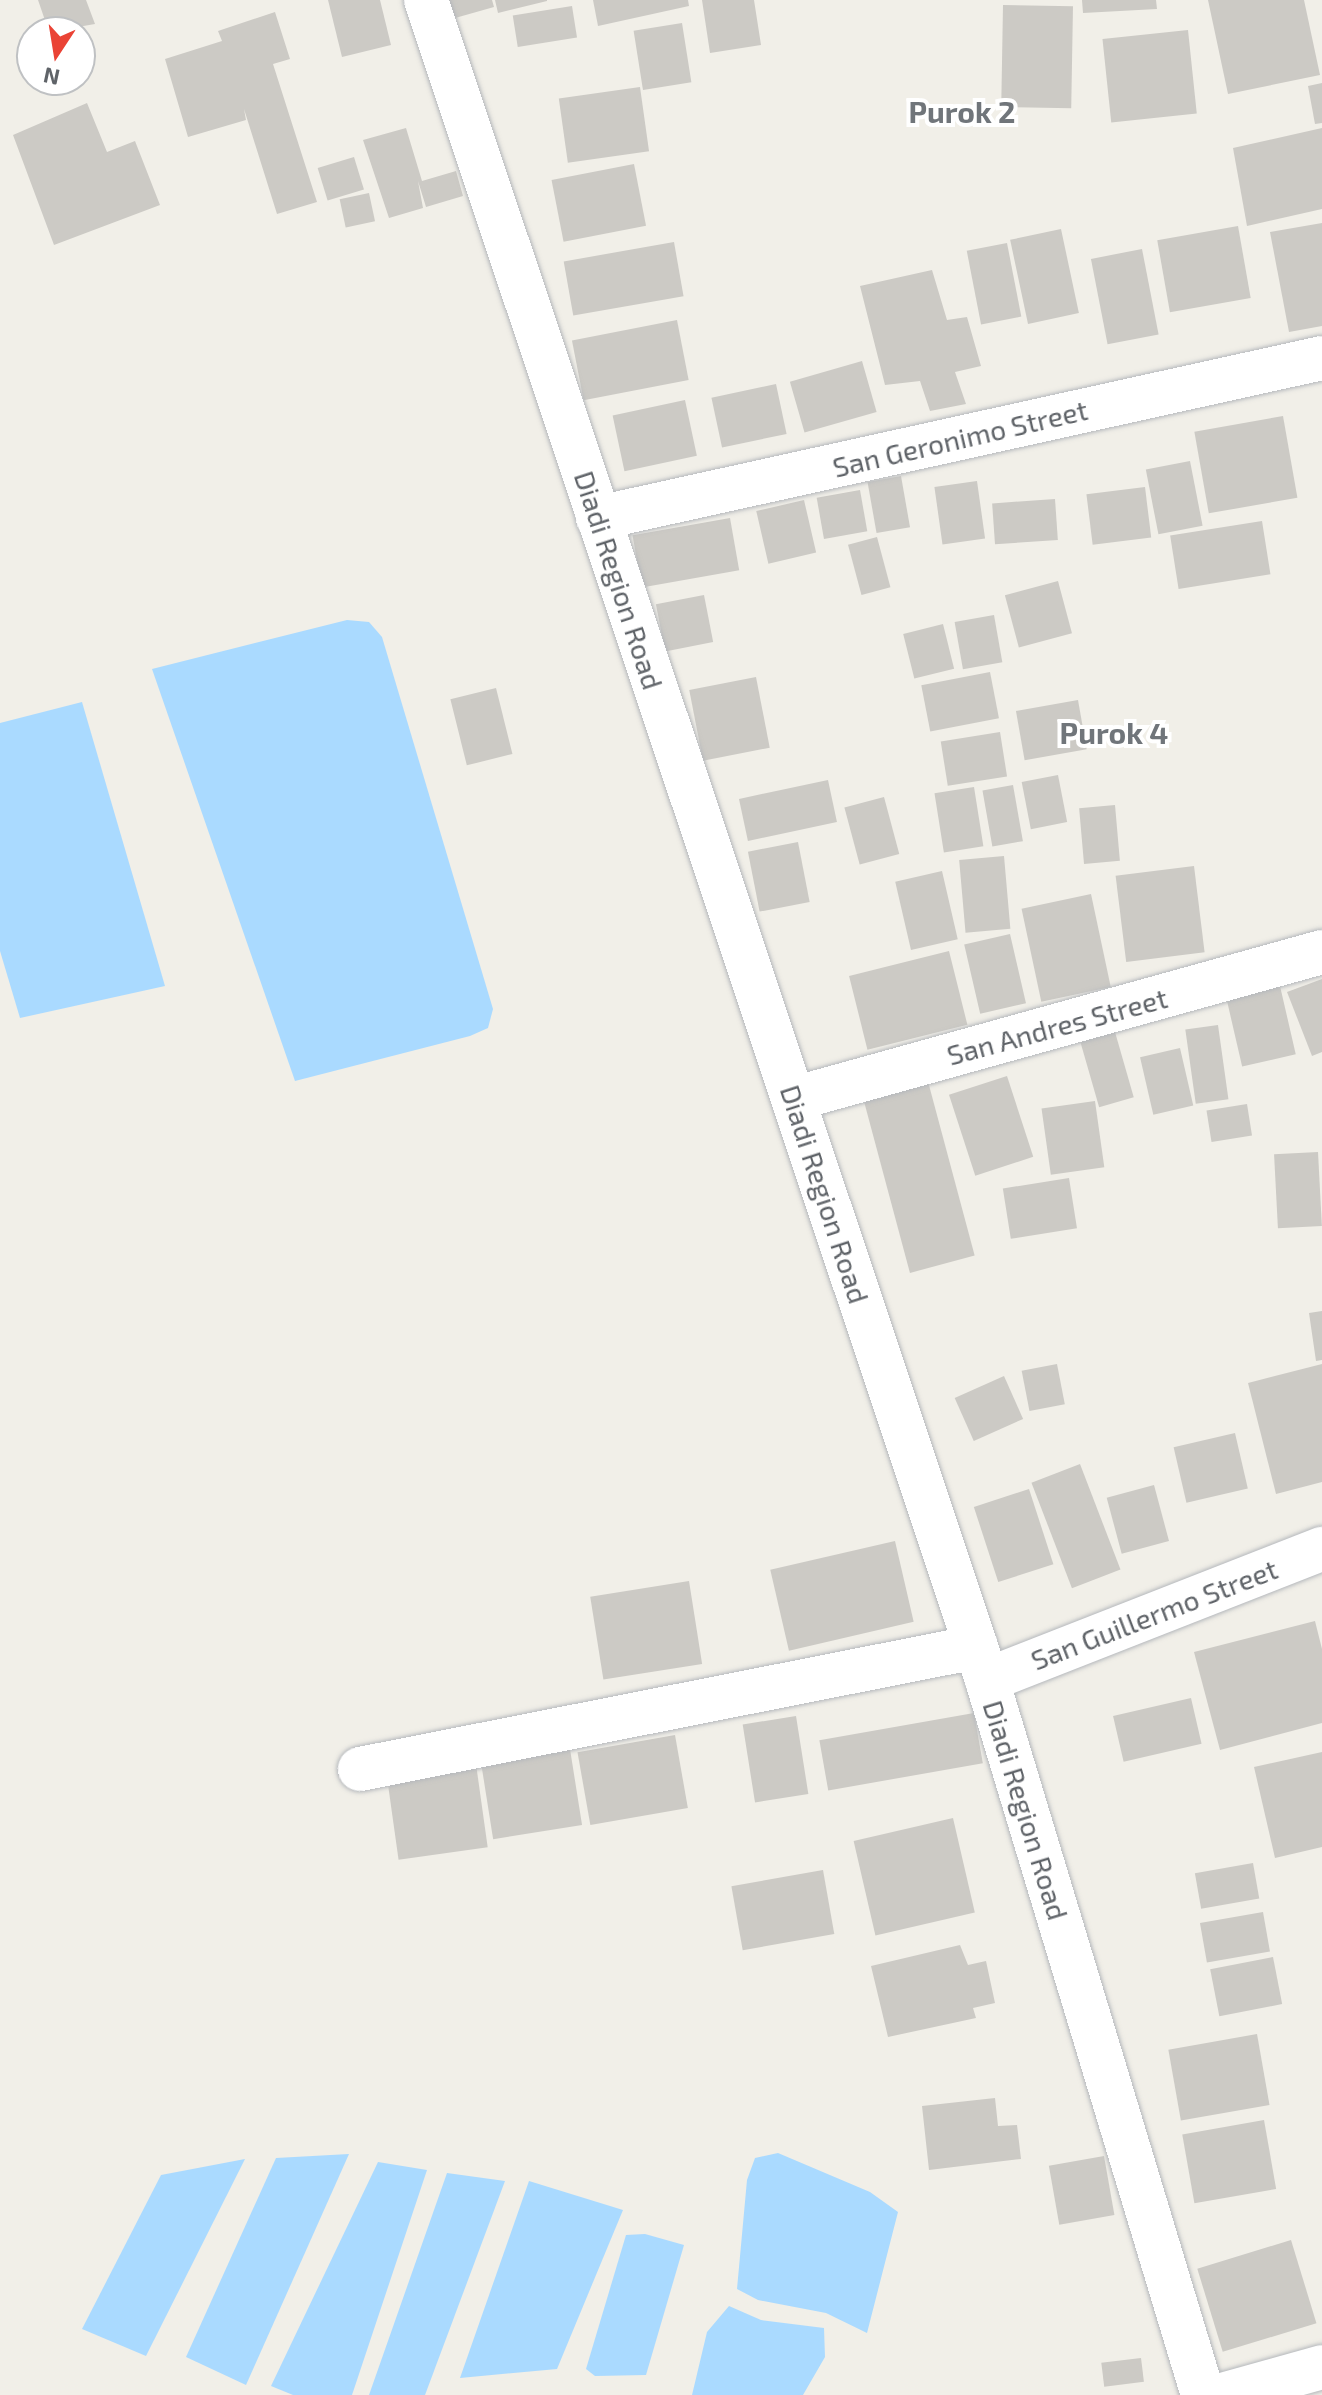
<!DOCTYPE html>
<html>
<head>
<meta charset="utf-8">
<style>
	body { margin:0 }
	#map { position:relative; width:1322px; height:2395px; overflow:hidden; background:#f1efe8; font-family:"Exo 2",sans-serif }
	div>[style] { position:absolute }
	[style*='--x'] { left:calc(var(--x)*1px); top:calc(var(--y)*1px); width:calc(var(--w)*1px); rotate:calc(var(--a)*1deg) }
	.water>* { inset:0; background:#aadaff }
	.building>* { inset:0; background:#cccac5; transform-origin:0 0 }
	.roads { filter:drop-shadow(0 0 2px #b5b8bc) drop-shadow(0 0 2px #b5b8bc) }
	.minor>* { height:44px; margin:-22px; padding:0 22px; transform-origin:22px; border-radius:22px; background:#fff }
	.secondary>* { height:44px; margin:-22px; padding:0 22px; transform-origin:22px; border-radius:22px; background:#fff }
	span { translate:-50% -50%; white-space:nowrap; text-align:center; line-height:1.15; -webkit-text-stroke:8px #fff; paint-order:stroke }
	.street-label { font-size:28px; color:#5f6368 }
	.neighbourhood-label { font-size:30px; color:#70757a; font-weight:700 }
	.north { position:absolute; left:16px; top:16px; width:80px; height:80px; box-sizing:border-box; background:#fff; border:2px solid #bfc1c3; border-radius:50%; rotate:192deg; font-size:22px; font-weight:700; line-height:32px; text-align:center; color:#5f6368 }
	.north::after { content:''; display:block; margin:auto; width:28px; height:36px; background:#ea4335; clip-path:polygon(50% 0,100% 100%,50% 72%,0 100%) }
</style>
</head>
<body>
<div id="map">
	<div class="water">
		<div style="clip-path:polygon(347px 620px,369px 622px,382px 637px,493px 1009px,488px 1028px,470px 1036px,295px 1081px,152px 669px)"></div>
		<div style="clip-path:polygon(82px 702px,165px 986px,20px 1018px,0 951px,0 723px)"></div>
		<div style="clip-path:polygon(778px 2153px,870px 2192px,898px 2212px,867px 2333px,826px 2313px,758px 2300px,737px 2289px,747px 2180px,755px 2158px)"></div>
		<div style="clip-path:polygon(349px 2154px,246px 2385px,186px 2357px,276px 2158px)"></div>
		<div style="clip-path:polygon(245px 2159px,146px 2356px,82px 2329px,161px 2175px)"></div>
		<div style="clip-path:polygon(378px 2162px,427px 2170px,352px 2395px,293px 2395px,271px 2386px)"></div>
		<div style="clip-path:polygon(447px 2173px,505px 2181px,425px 2395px,369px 2395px)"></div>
		<div style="clip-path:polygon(529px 2181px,623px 2210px,557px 2369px,460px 2378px)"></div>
		<div style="clip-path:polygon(645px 2234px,684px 2245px,646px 2375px,595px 2376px,586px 2369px,626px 2235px)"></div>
		<div style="clip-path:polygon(729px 2306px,761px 2320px,824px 2328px,825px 2357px,803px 2395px,692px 2395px,707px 2332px)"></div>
	</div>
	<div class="building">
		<div style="clip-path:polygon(38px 0,86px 0,95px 24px,49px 32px)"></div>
		<div style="clip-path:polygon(328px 0,380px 0,391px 45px,342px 57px)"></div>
		<div style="clip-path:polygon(435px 0,492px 0,494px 7px,441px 22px)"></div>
		<div style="clip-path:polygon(495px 0,547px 0,547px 1px,498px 13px)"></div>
		<div style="clip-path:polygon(593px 0,688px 0,689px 6px,598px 26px)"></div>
		<div style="clip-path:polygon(702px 0,754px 0,761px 45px,710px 53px)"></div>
		<div style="clip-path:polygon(1082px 0,1156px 0,1157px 9px,1083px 13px)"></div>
		<div style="clip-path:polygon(1208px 0,1304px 0,1320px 75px,1228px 94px)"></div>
		<div style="left:1003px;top:5px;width:70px;height:102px;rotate:1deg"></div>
		<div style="left:572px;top:6px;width:32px;height:60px;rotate:81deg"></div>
		<div style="clip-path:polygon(275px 12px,290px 59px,273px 64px,317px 202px,277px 214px,244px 109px,246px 120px,188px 137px,165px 59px,222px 41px,218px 31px)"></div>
		<div style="left:682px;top:23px;width:60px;height:49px;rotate:81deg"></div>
		<div style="left:1188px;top:30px;width:84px;height:86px;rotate:84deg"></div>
		<div style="clip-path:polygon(1322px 83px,1322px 123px,1315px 124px,1308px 86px)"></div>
		<div style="left:640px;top:87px;width:65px;height:82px;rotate:82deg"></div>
		<div style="clip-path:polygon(87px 103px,107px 152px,135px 141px,160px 205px,54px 245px,13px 135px)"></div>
		<div style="clip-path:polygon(406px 128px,422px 181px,456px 171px,463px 196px,426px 207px,418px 181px,423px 208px,389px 218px,363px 140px)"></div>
		<div style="clip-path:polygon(1322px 128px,1322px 209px,1247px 226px,1233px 148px)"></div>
		<div style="left:354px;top:157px;width:34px;height:38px;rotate:73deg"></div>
		<div style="left:634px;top:164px;width:63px;height:84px;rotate:79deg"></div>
		<div style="left:369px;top:193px;width:29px;height:30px;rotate:78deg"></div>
		<div style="clip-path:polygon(1322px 223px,1322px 326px,1289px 332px,1270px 232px)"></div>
		<div style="left:1238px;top:226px;width:73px;height:82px;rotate:80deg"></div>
		<div style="left:1061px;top:229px;width:86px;height:52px;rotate:78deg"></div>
		<div style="left:674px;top:242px;width:55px;height:112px;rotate:80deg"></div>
		<div style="left:1007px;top:243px;width:75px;height:41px;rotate:79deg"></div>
		<div style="left:1142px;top:249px;width:87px;height:52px;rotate:79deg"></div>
		<div style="clip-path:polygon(932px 270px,947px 320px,967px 317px,981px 366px,955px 372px,966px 404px,930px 411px,920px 381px,885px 385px,860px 286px)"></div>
		<div style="left:677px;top:320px;width:61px;height:107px;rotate:79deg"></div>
		<div style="left:862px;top:361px;width:53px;height:75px;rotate:74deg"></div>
		<div style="left:776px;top:384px;width:51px;height:66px;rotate:78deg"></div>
		<div style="left:685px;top:400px;width:57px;height:74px;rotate:78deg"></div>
		<div style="left:1283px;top:416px;width:83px;height:90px;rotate:80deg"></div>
		<div style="left:1190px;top:461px;width:66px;height:45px;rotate:79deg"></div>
		<div style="left:901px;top:476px;width:52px;height:34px;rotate:80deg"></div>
		<div style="left:977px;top:481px;width:58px;height:43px;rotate:82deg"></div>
		<div style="left:1145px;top:487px;width:51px;height:59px;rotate:83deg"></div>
		<div style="left:860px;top:490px;width:42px;height:44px;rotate:80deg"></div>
		<div style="left:1055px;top:499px;width:41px;height:63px;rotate:86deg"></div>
		<div style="left:804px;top:500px;width:54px;height:49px;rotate:77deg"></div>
		<div style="left:730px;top:518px;width:53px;height:99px;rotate:80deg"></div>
		<div style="left:1262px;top:521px;width:54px;height:93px;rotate:81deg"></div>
		<div style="left:877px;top:537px;width:52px;height:30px;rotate:75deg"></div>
		<div style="left:1058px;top:581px;width:54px;height:55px;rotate:75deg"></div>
		<div style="left:704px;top:595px;width:48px;height:49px;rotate:79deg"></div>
		<div style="left:994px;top:615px;width:48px;height:40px;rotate:80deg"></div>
		<div style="left:943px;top:624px;width:46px;height:41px;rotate:76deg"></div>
		<div style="left:990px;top:672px;width:47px;height:70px;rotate:79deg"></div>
		<div style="left:756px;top:677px;width:72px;height:68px;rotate:79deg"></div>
		<div style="left:496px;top:688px;width:68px;height:47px;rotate:76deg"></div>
		<div style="left:1078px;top:700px;width:50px;height:63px;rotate:80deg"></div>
		<div style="left:1000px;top:732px;width:45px;height:60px;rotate:81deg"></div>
		<div style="left:1058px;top:775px;width:48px;height:37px;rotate:79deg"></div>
		<div style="left:828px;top:780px;width:43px;height:91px;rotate:78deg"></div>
		<div style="left:1013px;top:785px;width:57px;height:31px;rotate:80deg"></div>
		<div style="left:974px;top:787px;width:60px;height:40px;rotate:81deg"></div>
		<div style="left:884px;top:797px;width:59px;height:41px;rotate:75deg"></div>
		<div style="left:1115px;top:805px;width:56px;height:36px;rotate:85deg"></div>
		<div style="left:798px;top:842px;width:61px;height:51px;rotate:79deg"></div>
		<div style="left:1004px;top:856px;width:73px;height:45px;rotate:85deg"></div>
		<div style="left:1194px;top:866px;width:87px;height:79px;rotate:83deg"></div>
		<div style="left:942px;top:871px;width:70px;height:48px;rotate:77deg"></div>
		<div style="left:1091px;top:894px;width:95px;height:71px;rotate:78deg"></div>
		<div style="left:1010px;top:934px;width:71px;height:47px;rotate:77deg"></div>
		<div style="left:949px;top:951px;width:76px;height:103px;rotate:76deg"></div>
		<div style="clip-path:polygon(1322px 979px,1322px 1052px,1312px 1056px,1287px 992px)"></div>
		<div style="left:1280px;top:986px;width:70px;height:55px;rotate:77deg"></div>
		<div style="left:1218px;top:1025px;width:75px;height:33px;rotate:82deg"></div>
		<div style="left:1115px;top:1032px;width:68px;height:36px;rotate:74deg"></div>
		<div style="left:1180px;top:1048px;width:59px;height:41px;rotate:77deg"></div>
		<div style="left:926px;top:1074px;width:188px;height:67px;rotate:75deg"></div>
		<div style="left:1007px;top:1076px;width:85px;height:61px;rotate:72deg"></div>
		<div style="left:1095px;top:1101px;width:67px;height:54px;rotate:82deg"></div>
		<div style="left:1247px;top:1104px;width:32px;height:41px;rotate:81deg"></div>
		<div style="left:1318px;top:1152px;width:74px;height:44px;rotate:87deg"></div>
		<div style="left:1069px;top:1178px;width:51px;height:67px;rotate:81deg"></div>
		<div style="clip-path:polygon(1322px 1311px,1322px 1360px,1316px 1361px,1309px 1313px)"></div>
		<div style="left:1057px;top:1364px;width:41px;height:36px;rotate:79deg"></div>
		<div style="clip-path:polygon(1322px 1364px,1322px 1482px,1276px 1494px,1248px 1383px)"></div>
		<div style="left:1004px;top:1376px;width:47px;height:54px;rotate:66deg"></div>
		<div style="left:1235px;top:1433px;width:57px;height:63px;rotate:77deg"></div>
		<div style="left:1080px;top:1464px;width:113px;height:52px;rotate:69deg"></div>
		<div style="left:1154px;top:1485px;width:58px;height:49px;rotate:75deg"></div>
		<div style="left:1029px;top:1489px;width:79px;height:58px;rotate:72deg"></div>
		<div style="left:895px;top:1541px;width:83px;height:128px;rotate:77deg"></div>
		<div style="left:689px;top:1581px;width:84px;height:100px;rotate:81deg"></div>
		<div style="clip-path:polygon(1315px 1621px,1322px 1649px,1322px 1723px,1220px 1750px,1194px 1652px)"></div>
		<div style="left:1191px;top:1698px;width:47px;height:80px;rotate:77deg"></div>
		<div style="left:974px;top:1713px;width:51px;height:157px;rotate:80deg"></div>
		<div style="left:796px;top:1716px;width:79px;height:54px;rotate:81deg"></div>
		<div style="left:675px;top:1735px;width:74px;height:99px;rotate:80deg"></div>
		<div style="left:570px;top:1749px;width:77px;height:90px;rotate:81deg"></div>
		<div style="clip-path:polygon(1322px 1752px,1322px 1847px,1275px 1858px,1254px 1767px)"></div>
		<div style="left:476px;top:1764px;width:84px;height:90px;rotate:82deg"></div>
		<div style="left:953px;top:1818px;width:97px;height:102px;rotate:77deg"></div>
		<div style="left:1253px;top:1863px;width:36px;height:59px;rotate:80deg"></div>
		<div style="left:823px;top:1870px;width:65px;height:93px;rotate:80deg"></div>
		<div style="left:1263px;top:1912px;width:40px;height:64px;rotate:80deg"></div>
		<div style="clip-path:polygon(960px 1945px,968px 1965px,986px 1961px,995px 2003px,973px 2008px,976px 2018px,888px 2037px,871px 1966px)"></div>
		<div style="left:1273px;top:1957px;width:48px;height:64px;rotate:79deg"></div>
		<div style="left:1257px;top:2034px;width:72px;height:90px;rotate:80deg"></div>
		<div style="clip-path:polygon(995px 2098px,998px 2126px,1017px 2125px,1021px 2159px,929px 2170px,922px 2106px)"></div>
		<div style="left:1264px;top:2120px;width:70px;height:83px;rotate:80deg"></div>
		<div style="left:1104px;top:2156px;width:60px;height:56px;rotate:80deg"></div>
		<div style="left:1291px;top:2240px;width:87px;height:98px;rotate:73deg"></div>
		<div style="left:1141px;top:2358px;width:24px;height:40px;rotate:83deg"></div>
	</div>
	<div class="roads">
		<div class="minor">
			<div style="--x:598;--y:518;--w:741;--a:-12.46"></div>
			<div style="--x:793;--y:1099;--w:549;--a:-15.53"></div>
			<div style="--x:987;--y:1680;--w:360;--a:-21.4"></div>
			<div style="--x:360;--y:1769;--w:628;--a:-11.2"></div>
			<div style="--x:1222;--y:2395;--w:104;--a:-15.6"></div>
		</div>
		<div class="secondary">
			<div style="--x:426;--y:0;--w:1771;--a:71.53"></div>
			<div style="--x:987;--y:1680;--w:747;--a:73.19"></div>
		</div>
	</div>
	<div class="street-label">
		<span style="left:960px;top:438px;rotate:-13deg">San Geronimo Street</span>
		<span style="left:619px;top:580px;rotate:72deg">Diadi Region Road</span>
		<span style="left:1057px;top:1026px;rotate:-15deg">San Andres Street</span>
		<span style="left:825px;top:1194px;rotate:72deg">Diadi Region Road</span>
		<span style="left:1154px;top:1614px;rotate:-21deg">San Guillermo Street</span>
		<span style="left:1026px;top:1810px;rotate:73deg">Diadi Region Road</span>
	</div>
	<div class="neighbourhood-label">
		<span style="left:962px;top:111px">Purok 2</span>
		<span style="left:1114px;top:732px">Purok 4</span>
	</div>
	<div class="north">N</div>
</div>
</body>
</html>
